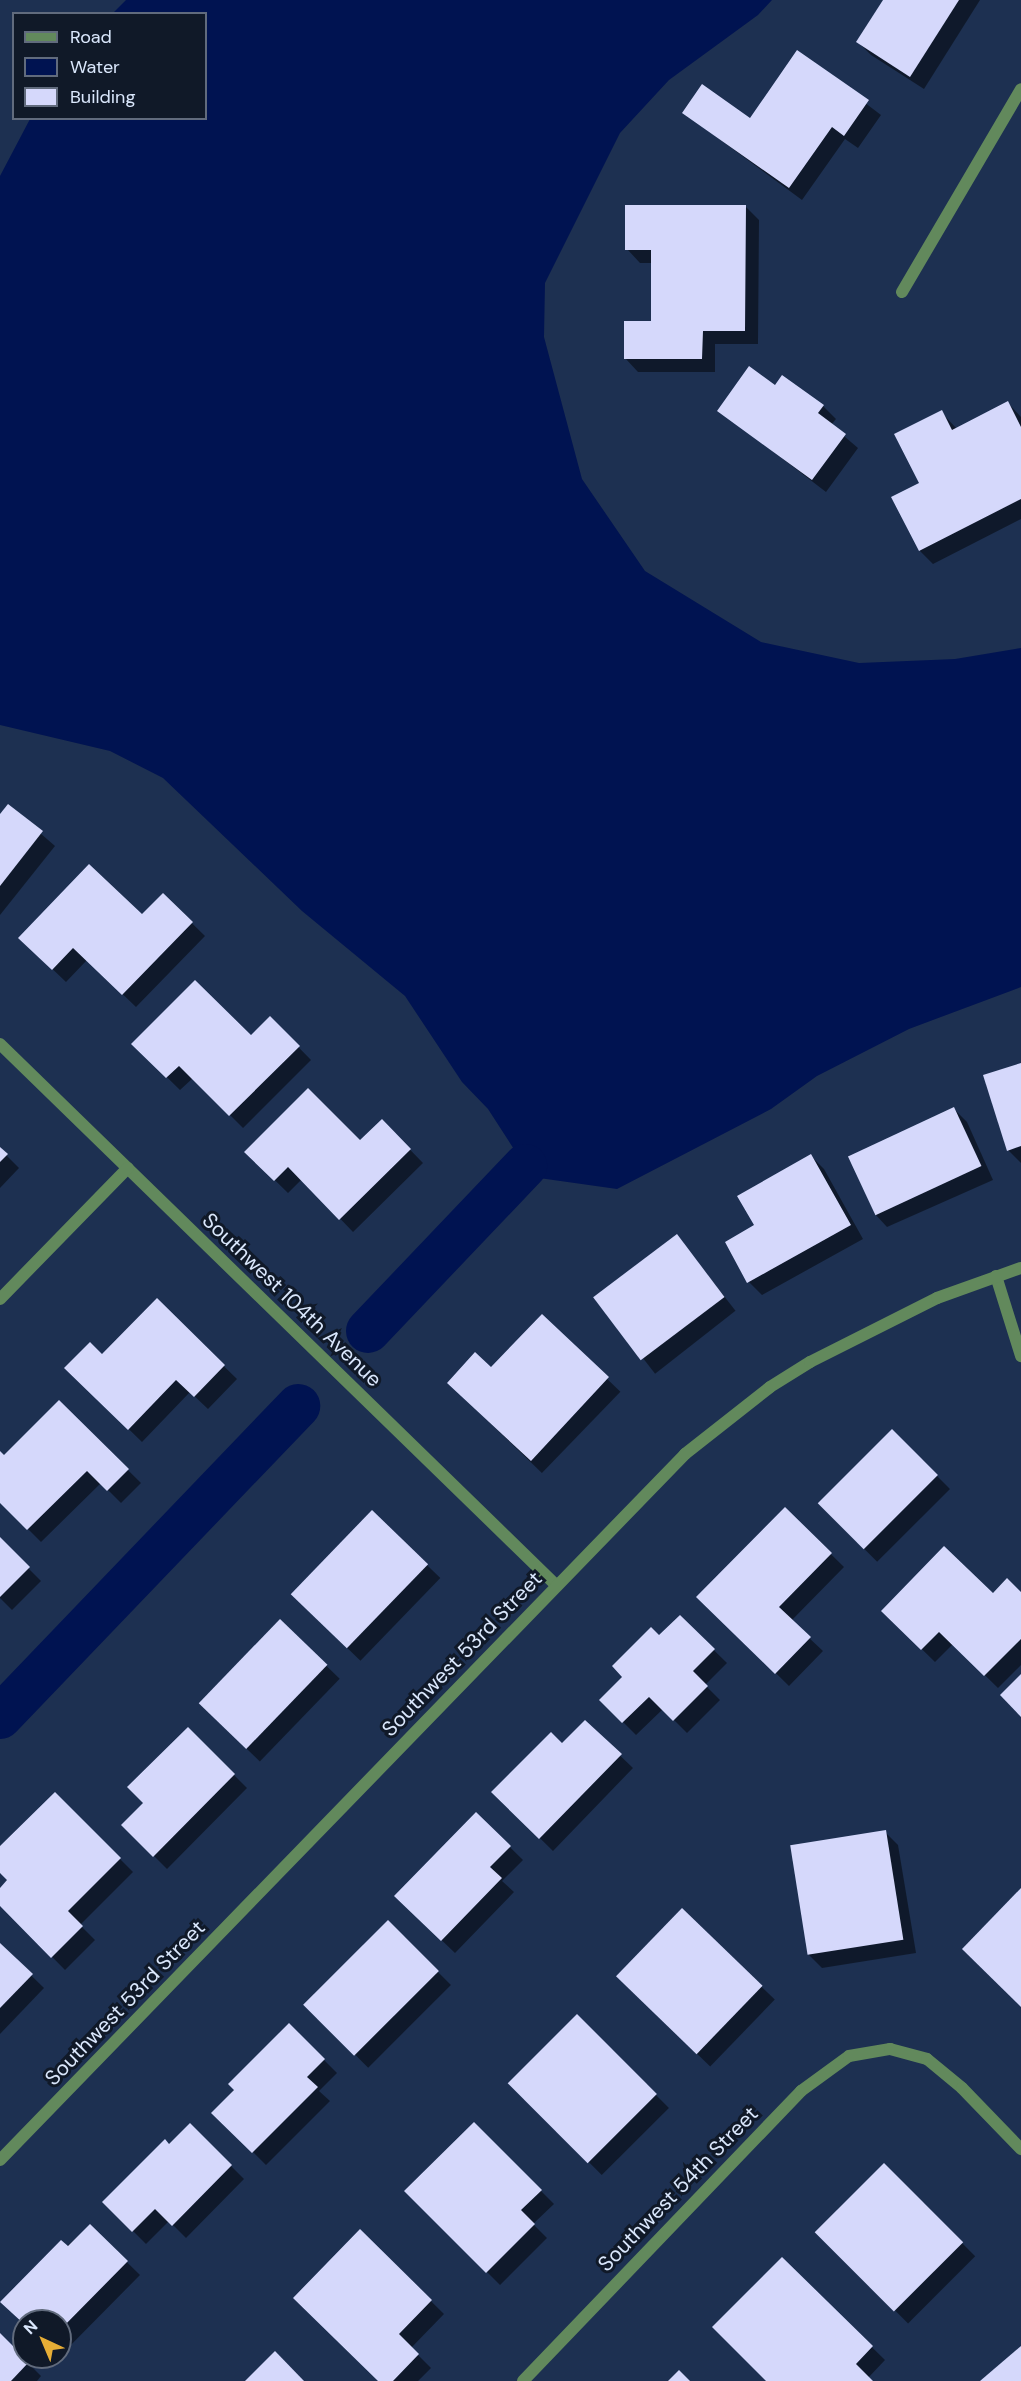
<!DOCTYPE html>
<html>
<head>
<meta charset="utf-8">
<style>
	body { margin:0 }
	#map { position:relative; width:1021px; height:2381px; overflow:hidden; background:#1d3051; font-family:"DM Sans",sans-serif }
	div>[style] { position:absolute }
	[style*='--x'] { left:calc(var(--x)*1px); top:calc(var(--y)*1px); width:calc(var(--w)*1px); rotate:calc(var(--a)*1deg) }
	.water>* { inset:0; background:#001351 }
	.shadow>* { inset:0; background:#0007; transform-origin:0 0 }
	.canal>* { height:44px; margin:-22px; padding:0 22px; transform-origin:22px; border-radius:22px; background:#001351 }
	.building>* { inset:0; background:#d5d8fb; transform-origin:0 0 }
	.minor>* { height:12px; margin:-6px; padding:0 6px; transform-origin:6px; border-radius:6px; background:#62895c }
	span { translate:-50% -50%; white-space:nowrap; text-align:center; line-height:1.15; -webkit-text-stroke:6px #101928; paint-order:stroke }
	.street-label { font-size:21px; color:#dae7fc }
	.legend { position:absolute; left:12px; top:12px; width:195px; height:108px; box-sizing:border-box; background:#101928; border:2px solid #616b7d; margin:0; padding:8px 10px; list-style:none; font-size:18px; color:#dae7fc }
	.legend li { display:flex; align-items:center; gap:12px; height:30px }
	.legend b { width:30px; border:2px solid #616b7d }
	.north { position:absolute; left:12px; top:2309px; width:60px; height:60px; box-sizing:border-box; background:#101928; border:2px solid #616b7d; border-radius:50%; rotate:316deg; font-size:16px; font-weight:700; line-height:24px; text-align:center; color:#dae7fc }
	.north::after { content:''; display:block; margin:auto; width:21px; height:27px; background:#e6ad36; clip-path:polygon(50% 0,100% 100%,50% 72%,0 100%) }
</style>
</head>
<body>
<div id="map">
	<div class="water">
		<div style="clip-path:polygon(126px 0,772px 0,758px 15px,669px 80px,620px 133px,545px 283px,544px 337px,582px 479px,645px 571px,761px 642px,859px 663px,955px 659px,1021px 648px,1021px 987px,909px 1029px,817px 1076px,771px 1109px,617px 1189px,532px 1177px,488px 1109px,462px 1082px,405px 996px,302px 911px,163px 778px,110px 751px,0 725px,0 176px,30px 119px,206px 118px,206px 14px,113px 13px)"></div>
	</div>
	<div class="shadow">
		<div style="clip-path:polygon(885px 0,980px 0,924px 89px,871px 55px,858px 42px)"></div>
		<div style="clip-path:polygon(798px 52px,881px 115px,858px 148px,845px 139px,802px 200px,684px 113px,750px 120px)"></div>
		<div style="clip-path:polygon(746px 207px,759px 220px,758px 344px,715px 344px,715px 372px,638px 372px,625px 358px,652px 323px,653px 263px,640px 263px,627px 249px)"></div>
		<div style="clip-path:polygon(775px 387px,823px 406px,836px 419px,831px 425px,858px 448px,826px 492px,719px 410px)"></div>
		<div style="clip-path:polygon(1008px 403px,1021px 417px,1021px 519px,933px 564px,920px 551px,893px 498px,921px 484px,941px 412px,957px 429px)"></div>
		<div style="clip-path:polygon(9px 806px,55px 846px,0 915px,0 817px)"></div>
		<div style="clip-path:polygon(163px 895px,205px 936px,136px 1007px,87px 960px,66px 982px,20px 938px,142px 916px)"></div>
		<div style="clip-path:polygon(270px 1018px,311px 1060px,243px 1128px,193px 1078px,180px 1090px,133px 1044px,251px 1037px)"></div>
		<div style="clip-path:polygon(1021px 1065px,1021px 1163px,1008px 1150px)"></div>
		<div style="clip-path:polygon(954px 1109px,967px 1122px,993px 1180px,887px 1227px,874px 1213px)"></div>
		<div style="clip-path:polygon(382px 1121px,423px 1163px,353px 1232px,302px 1179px,288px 1193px,246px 1152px,360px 1142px)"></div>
		<div style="clip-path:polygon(0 1149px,19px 1168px,0 1188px)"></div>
		<div style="clip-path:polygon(811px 1156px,824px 1169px,863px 1239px,762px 1295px,749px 1282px,727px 1242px,756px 1226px)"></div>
		<div style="left:677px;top:1236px;width:95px;height:102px;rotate:52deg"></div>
		<div style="clip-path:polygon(157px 1301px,237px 1379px,208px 1409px,190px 1392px,142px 1442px,66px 1368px,103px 1356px)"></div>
		<div style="left:542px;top:1316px;width:109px;height:113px;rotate:44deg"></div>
		<div style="clip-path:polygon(59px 1402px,141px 1483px,121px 1503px,101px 1483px,41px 1542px,0 1501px,0 1453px,4px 1457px)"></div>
		<div style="left:892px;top:1431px;width:82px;height:103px;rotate:45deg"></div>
		<div style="clip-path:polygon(785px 1509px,844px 1567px,791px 1621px,823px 1651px,789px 1686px,698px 1597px)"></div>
		<div style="left:372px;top:1512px;width:95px;height:115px;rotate:44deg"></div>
		<div style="clip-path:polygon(0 1540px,41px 1581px,12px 1610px,0 1598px)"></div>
		<div style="clip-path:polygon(1021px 1594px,1021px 1665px,998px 1688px,953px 1644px,935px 1662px,883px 1611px)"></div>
		<div style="clip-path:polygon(680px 1617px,727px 1663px,705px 1685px,720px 1700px,687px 1733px,663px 1709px,636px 1735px,601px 1700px)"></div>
		<div style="left:280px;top:1621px;width:83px;height:115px;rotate:44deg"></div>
		<div style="clip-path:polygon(585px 1722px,633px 1768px,553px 1851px,493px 1792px,562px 1745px)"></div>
		<div style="clip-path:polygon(188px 1729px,247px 1788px,167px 1869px,123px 1825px,145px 1803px)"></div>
		<div style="clip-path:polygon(55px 1794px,133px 1872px,80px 1925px,95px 1940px,65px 1970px,0 1904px,0 1890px,9px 1881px,0 1871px,0 1848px)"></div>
		<div style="clip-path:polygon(476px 1814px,523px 1860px,502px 1881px,514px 1892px,455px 1953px,409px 1909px)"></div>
		<div style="clip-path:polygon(885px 1832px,898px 1845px,916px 1953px,822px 1968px,809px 1955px)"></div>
		<div style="left:682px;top:1910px;width:129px;height:93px;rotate:44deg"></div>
		<div style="left:388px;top:1922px;width:89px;height:117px;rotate:45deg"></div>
		<div style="clip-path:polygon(0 1945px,44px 1988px,0 2034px)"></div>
		<div style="left:577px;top:2016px;width:130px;height:95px;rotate:45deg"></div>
		<div style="clip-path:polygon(289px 2025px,337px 2073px,319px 2091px,330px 2101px,266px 2165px,214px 2113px)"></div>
		<div style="clip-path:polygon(474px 2124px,554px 2204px,533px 2224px,547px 2238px,500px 2285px,406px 2191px)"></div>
		<div style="clip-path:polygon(190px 2125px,244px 2179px,186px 2238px,169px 2221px,146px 2244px,104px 2202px)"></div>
		<div style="left:884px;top:2165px;width:129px;height:95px;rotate:45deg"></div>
		<div style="clip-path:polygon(90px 2226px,140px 2275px,60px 2356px,60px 2321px,24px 2323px,2px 2302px)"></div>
		<div style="clip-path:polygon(360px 2231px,444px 2314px,411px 2348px,431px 2368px,418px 2381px,380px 2381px)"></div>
		<div style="clip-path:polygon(782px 2259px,885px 2360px,868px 2378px,871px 2381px,768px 2381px)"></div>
		<div style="clip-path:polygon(0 2335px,41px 2376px,37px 2381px,0 2381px)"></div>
	</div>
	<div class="canal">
		<div style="--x:368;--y:1331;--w:228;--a:-46.4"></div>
		<div style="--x:0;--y:1717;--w:431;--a:-46.2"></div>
	</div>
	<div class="building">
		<div style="clip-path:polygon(883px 0,959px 0,910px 77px,856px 42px)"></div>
		<div style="clip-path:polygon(797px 50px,869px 100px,844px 136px,832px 127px,789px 188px,682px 113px,702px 84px,750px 118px)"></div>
		<div style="clip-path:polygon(625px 205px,746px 205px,745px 331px,703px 331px,702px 359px,624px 359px,624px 321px,651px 321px,651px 250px,625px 250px)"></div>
		<div style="clip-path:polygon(749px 366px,775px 385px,782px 375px,824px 405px,818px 413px,846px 434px,812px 480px,717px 411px)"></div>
		<div style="clip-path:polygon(1008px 401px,1021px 427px,1021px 499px,919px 551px,891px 497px,919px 483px,894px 434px,942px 410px,952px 430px)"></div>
		<div style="clip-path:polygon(8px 804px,43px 831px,0 886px,0 814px)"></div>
		<div style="clip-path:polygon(89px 864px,142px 914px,163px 893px,193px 922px,122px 995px,73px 948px,52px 970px,18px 938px)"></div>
		<div style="clip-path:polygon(195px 980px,251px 1035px,270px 1016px,300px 1046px,229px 1116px,179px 1066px,166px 1078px,131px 1044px)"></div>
		<div style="clip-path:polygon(1021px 1063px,1021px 1146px,1007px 1151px,983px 1075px)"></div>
		<div style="clip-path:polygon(308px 1088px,360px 1140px,382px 1119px,411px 1149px,339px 1220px,288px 1167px,274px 1181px,244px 1152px)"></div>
		<div style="left:954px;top:1107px;width:65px;height:117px;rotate:65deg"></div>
		<div style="clip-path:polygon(0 1147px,8px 1154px,0 1162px)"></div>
		<div style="clip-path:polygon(811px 1154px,851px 1225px,747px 1283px,725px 1242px,754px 1225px,737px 1196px)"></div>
		<div style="left:677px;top:1234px;width:79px;height:105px;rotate:53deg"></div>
		<div style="clip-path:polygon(157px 1298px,225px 1365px,194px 1397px,176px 1380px,128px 1430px,64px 1368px,90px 1342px,102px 1354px)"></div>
		<div style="clip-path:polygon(542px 1314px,609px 1377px,531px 1461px,447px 1383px,475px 1352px,491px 1367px)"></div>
		<div style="clip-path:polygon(59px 1400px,129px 1469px,107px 1491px,87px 1471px,27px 1530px,0 1503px,0 1451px,4px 1455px)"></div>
		<div style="left:892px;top:1429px;width:65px;height:105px;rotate:45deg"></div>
		<div style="clip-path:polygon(785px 1507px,832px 1553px,779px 1607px,811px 1637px,775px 1674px,696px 1597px)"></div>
		<div style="left:372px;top:1510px;width:78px;height:117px;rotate:44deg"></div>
		<div style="clip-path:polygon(0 1537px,30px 1567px,0 1597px)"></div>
		<div style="clip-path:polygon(944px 1546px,993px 1593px,1007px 1578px,1021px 1592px,1021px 1639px,984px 1676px,939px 1632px,921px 1650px,881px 1611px)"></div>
		<div style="clip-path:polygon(680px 1615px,715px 1649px,693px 1671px,708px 1686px,673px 1721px,649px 1697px,622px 1723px,599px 1700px,622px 1677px,612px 1666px,651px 1627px,659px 1635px)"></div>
		<div style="left:280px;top:1619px;width:66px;height:117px;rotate:44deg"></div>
		<div style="clip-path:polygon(1021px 1674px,1021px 1717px,1000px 1695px)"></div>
		<div style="clip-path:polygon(585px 1720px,622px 1754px,539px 1839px,491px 1792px,551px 1732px,562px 1743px)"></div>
		<div style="clip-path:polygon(188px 1727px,235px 1774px,153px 1857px,121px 1825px,143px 1803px,127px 1787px)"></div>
		<div style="clip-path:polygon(55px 1792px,121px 1858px,68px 1911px,83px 1926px,51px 1958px,0 1906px,0 1888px,7px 1880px,0 1873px,0 1846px)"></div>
		<div style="clip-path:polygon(476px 1812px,511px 1846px,490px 1867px,502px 1878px,441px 1941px,394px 1896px)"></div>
		<div style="left:886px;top:1830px;width:111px;height:97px;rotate:81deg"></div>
		<div style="clip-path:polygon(1021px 1888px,1021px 2007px,962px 1949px)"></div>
		<div style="left:682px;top:1908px;width:112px;height:95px;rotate:44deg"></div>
		<div style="left:388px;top:1920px;width:72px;height:120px;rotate:45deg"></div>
		<div style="clip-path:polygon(0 1943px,33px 1974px,0 2008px)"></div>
		<div style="left:577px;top:2014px;width:113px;height:98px;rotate:45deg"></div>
		<div style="clip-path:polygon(289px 2023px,325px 2059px,307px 2077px,318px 2087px,252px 2153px,211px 2113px,234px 2090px,228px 2084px)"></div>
		<div style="clip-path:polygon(474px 2122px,542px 2190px,521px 2210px,535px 2224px,486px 2273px,404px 2191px)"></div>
		<div style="clip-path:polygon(190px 2123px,232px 2165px,172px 2226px,155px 2209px,132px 2232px,102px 2202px,165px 2139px,169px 2144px)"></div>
		<div style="left:884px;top:2163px;width:112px;height:98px;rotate:45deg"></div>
		<div style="clip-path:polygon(90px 2224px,128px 2261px,60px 2330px,60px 2321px,24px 2321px,24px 2324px,0 2302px,61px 2240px,68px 2246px)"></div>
		<div style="clip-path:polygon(360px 2229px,432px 2300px,399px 2334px,419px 2354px,393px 2381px,378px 2381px,293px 2298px)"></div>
		<div style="clip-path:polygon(782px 2257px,873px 2346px,856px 2364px,873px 2381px,766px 2381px,712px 2327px)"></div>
		<div style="clip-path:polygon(0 2333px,29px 2362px,11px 2381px,0 2381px)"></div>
		<div style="clip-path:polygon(1021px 2346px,1021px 2381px,980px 2381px)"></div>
		<div style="clip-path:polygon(275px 2351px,304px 2381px,245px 2381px)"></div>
		<div style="clip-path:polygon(679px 2370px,690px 2381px,668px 2381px)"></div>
	</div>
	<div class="minor">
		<div style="--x:902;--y:292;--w:235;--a:-59.6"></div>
		<div style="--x:0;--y:1044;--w:776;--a:44.22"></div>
		<div style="--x:996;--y:1276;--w:84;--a:72.6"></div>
		<div style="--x:0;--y:1299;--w:183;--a:-45.7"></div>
		<div style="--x:0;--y:2160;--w:984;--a:-45.86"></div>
		<div style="--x:685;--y:1454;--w:108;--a:-38.2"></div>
		<div style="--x:770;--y:1387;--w:47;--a:-32"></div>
		<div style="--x:810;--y:1362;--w:142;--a:-26.7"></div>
		<div style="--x:937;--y:1298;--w:89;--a:-19.7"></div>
		<div style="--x:523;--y:2381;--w:402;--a:-46.2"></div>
		<div style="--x:801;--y:2091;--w:59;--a:-36.1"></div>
		<div style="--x:849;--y:2056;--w:42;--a:-9.7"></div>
		<div style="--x:890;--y:2049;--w:38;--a:15"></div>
		<div style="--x:927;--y:2059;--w:45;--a:39.6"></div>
		<div style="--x:962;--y:2088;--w:85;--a:46"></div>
	</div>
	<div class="street-label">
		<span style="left:292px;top:1300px;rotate:44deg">Southwest 104th Avenue</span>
		<span style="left:462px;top:1654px;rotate:-46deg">Southwest 53rd Street</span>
		<span style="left:125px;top:2003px;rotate:-46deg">Southwest 53rd Street</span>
		<span style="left:678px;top:2189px;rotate:-46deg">Southwest 54th Street</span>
	</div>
	<ul class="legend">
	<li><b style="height:8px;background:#62895c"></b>Road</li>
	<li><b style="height:16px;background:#001351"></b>Water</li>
	<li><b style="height:16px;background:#d5d8fb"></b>Building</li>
	</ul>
	<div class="north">N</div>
</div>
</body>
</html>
